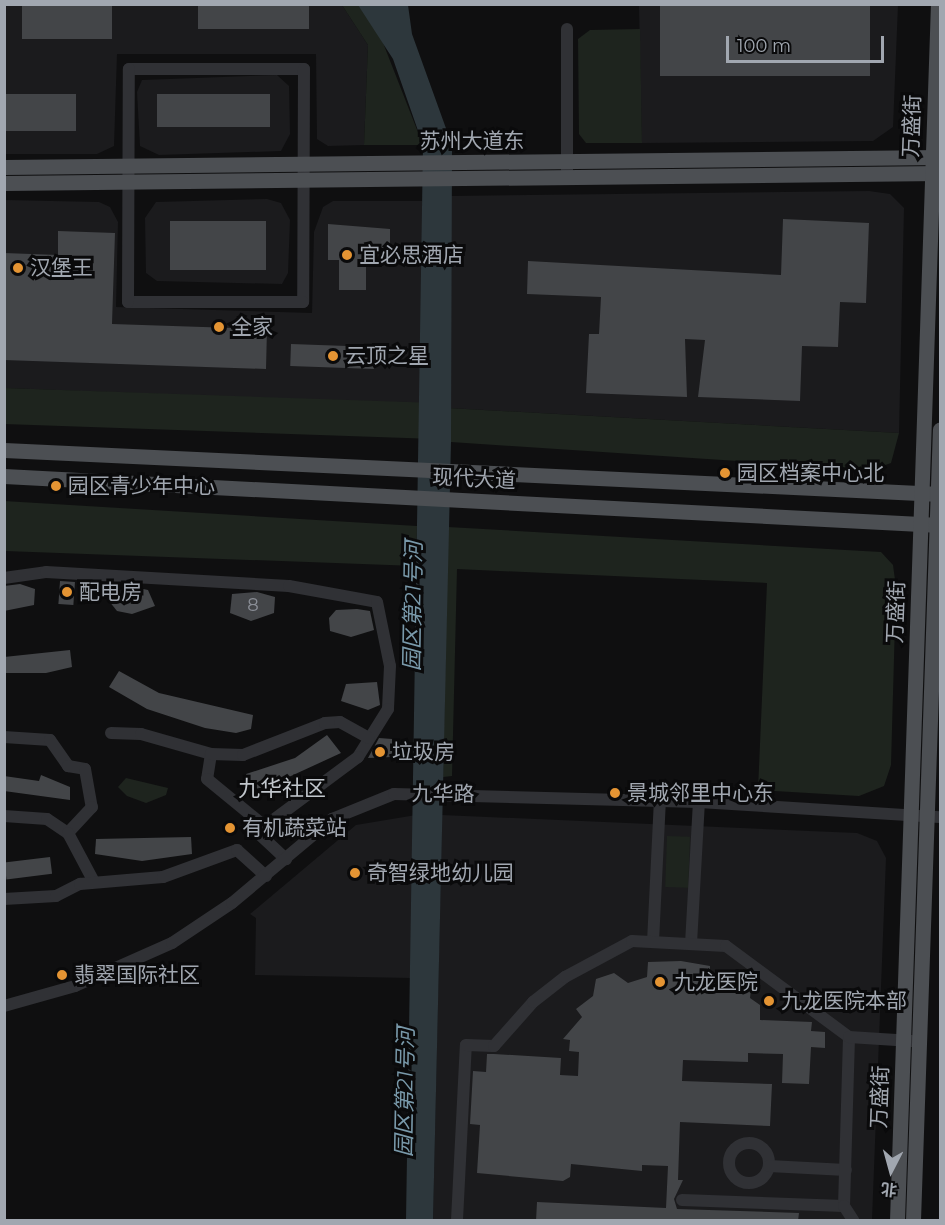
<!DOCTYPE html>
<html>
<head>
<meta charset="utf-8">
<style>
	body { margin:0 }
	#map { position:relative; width:945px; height:1225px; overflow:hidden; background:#0f0f10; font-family:Montserrat,"Noto Sans SC",sans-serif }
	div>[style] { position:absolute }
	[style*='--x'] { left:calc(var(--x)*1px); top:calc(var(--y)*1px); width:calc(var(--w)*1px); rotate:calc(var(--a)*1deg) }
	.built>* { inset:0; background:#1b1b1d }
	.green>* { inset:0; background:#1e241e; transform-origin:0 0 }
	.water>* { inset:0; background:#2d373c }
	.building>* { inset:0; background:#434548; transform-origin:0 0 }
	.minor>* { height:12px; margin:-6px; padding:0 6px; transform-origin:6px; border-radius:6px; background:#303135 }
	.minor>.ring { margin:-6px; padding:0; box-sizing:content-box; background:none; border:12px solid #303135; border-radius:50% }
	.major>* { height:15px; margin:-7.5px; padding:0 7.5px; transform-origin:7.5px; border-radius:7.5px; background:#4c4f53 }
	.dots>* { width:16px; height:16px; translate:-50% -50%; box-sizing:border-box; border:3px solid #0a0a0b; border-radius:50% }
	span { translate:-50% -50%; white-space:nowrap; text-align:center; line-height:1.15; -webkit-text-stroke:6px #0a0a0b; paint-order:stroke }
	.number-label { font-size:18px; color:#8a8e96 }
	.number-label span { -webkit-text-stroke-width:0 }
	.street-label { font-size:21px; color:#a1a7b0 }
	.poi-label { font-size:21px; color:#a1a7b0 }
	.left { translate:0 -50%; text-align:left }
	.water-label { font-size:22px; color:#7999aa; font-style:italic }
	.neighbourhood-label { font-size:22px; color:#c1c6cc }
	.frame { position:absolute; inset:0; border:6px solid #a1a7b0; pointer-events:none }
	.north { position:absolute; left:861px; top:1141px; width:60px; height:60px; -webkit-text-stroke:4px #0a0a0b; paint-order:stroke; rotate:186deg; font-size:16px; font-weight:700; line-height:24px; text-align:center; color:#a1a7b0 }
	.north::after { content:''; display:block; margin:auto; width:21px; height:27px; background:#a1a7b0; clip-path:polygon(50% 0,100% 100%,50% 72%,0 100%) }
	.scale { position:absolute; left:726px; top:36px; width:158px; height:27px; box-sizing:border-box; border:3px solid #a1a7b0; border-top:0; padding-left:8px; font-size:18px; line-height:21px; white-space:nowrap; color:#a1a7b0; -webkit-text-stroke:4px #0a0a0b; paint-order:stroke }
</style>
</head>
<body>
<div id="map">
	<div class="built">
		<div style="clip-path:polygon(5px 5px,342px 5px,368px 45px,364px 145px,328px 146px,317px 139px,316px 54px,117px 54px,114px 146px,97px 154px,5px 154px)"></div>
		<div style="clip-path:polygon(639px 5px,898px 5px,893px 127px,873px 141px,642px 143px)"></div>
		<div style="clip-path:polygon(277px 75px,289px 86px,290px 134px,281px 151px,159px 155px,140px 146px,137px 92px,142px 80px)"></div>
		<div style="clip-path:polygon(869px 191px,890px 194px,904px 208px,899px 433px,448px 408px,450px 196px)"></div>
		<div style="clip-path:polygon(267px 199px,281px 203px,290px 220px,288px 273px,282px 284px,157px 281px,146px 273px,145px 218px,156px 202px)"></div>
		<div style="clip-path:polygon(5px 200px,99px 202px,110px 207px,118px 222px,116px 307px,312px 313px,314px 232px,323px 207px,333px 201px,422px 201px,422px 404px,5px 388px)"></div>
		<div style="clip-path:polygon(416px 815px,411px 978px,255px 975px,256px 918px,250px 914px,356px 825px)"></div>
		<div style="clip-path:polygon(442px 815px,857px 833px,877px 841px,886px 858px,872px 1220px,433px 1220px)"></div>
	</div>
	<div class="green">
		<div style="clip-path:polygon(342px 5px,358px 5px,378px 30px,423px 145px,364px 145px,368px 45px)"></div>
		<div style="clip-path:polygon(640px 29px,642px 143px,586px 143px,579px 134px,578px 39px,590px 30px)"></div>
		<div style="left:5px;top:388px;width:417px;height:36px;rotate:2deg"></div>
		<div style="clip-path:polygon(448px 408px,899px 433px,891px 463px,871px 470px,451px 442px)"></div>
		<div style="clip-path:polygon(4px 501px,417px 526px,416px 566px,5px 551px)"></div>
		<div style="clip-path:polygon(448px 527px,881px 552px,893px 565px,896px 587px,891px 765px,884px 786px,859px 796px,758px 790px,767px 583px,457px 569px,452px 776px,443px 777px)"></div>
		<div style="clip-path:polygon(126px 778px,168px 788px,166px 795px,146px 803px,127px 796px,118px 787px)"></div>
		<div style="left:667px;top:836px;width:23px;height:51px;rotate:2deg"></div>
	</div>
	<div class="water">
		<div style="clip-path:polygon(358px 5px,408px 5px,412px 34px,452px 145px,451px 442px,433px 1220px,406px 1220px,423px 145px,393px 59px)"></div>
	</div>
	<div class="building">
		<div style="left:22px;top:4px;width:90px;height:35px"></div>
		<div style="left:198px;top:4px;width:111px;height:25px"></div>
		<div style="left:660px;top:4px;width:210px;height:72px"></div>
		<div style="left:6px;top:94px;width:70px;height:37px"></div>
		<div style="left:157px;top:94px;width:113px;height:33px"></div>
		<div style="clip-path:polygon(783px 219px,869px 223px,866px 303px,840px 302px,838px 347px,802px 346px,800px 401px,698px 397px,705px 340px,685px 339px,687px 397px,586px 393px,589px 334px,599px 334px,601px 297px,527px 294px,528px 261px,781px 275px)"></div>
		<div style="left:170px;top:221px;width:96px;height:49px"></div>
		<div style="clip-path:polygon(328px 224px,390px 229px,390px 251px,366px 251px,366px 290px,339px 290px,339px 260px,328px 260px)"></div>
		<div style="clip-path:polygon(58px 231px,115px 233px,112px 324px,267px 329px,266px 369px,4px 360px,4px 253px,58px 255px)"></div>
		<div style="left:291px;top:344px;width:84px;height:22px;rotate:2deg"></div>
		<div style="left:60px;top:581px;width:15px;height:23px;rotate:4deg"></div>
		<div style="clip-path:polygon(20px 584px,35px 589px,34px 605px,4px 611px,4px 586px)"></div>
		<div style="clip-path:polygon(134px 587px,148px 590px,155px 606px,132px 614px,117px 611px,109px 601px,114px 591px)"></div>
		<div style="clip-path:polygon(257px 592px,275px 597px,274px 613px,251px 621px,230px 613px,232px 594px)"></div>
		<div style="clip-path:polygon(357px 609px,370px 611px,374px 630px,351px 637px,330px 631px,329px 618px,336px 610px)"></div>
		<div style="clip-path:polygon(70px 650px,72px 667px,46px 673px,4px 673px,4px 657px)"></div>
		<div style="clip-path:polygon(119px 671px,159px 693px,253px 715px,251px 729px,236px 733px,205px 728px,147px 709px,109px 687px)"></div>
		<div style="clip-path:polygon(377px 682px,380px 705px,368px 710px,341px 701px,346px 684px)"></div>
		<div style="clip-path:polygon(327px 735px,341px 753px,252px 794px,246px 774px,295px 758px)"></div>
		<div style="clip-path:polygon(379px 738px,392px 739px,392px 757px,368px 758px)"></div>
		<div style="clip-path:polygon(41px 775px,70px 787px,70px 800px,4px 791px,4px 776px,39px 781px)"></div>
		<div style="clip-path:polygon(191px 837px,192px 854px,142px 861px,95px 854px,96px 839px)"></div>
		<div style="left:50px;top:857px;width:17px;height:46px;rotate:83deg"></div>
		<div style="clip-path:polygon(681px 961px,710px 966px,710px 973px,751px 989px,750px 998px,760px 1005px,760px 1020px,812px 1022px,811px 1031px,825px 1032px,825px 1048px,811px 1047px,809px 1084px,782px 1083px,783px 1054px,748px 1053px,748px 1062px,683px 1060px,682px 1081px,772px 1084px,770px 1126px,680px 1122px,678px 1180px,683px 1180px,674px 1199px,677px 1209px,799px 1213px,798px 1221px,536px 1221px,537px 1202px,666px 1208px,668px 1166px,642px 1165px,642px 1171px,571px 1164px,570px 1177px,563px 1181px,477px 1173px,480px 1125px,470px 1124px,473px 1071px,486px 1072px,487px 1054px,494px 1054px,561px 1058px,560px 1075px,578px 1076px,579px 1052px,569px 1051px,570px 1040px,563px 1039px,582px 1017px,576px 1009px,593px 996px,596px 979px,614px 973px,628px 983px,647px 977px,648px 962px)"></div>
	</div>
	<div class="minor">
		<div style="--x:567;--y:29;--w:141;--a:90"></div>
		<div style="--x:129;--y:69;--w:175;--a:0"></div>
		<div style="--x:304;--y:69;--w:233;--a:90.2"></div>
		<div style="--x:303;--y:302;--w:175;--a:180"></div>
		<div style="--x:128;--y:302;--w:233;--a:-89.8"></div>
		<div style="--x:4;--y:578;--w:42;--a:-8.1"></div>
		<div style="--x:46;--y:572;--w:243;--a:3.3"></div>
		<div style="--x:289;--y:586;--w:89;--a:10.3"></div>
		<div style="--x:377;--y:602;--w:65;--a:78.5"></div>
		<div style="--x:390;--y:666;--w:43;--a:92.7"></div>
		<div style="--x:388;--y:709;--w:57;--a:122"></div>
		<div style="--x:358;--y:757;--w:126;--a:143.4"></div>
		<div style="--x:257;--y:832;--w:40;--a:43"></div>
		<div style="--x:111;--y:733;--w:30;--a:2"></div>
		<div style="--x:141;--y:734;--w:73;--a:15.9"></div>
		<div style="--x:211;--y:754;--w:25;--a:99"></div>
		<div style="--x:207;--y:779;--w:72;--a:39.4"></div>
		<div style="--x:4;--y:737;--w:46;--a:3.7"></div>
		<div style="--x:50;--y:740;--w:32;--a:55"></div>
		<div style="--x:68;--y:766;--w:17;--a:10"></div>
		<div style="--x:85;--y:769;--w:39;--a:80"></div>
		<div style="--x:92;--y:807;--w:35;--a:133"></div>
		<div style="--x:211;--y:754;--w:32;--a:2"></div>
		<div style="--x:243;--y:755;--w:88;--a:-21.3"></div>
		<div style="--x:325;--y:723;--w:15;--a:-4"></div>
		<div style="--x:340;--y:722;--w:33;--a:29"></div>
		<div style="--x:4;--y:816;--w:43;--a:4"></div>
		<div style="--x:47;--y:819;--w:25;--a:34"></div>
		<div style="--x:68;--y:833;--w:55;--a:62"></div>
		<div style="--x:4;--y:899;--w:52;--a:-3.3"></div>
		<div style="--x:56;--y:896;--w:27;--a:-27"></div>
		<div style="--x:80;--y:884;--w:83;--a:-4.8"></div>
		<div style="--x:163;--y:877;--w:79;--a:-20"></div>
		<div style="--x:237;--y:850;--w:39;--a:42"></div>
		<div style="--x:653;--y:942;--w:142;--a:-87.2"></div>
		<div style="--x:691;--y:944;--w:142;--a:-86.8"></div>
		<div style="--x:4;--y:1006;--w:74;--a:-15.7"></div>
		<div style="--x:75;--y:986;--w:106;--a:-23.9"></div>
		<div style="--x:172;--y:943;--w:72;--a:-33.7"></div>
		<div style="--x:232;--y:903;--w:131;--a:-40"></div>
		<div style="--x:332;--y:819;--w:67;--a:-22"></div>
		<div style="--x:394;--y:794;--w:305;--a:1.5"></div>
		<div style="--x:699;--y:802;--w:241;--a:3.6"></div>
		<div class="ring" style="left:729px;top:1143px;width:28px;height:28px"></div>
		<div style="--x:769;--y:1166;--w:77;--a:3"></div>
		<div style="--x:682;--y:1200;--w:162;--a:2.1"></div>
		<div style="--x:844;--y:1206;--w:169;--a:-88.3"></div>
		<div style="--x:844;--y:1206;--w:17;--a:57"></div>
		<div style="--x:457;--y:1220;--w:175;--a:-87.1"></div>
		<div style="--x:466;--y:1045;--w:28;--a:2"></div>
		<div style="--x:494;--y:1046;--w:59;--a:-48.4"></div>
		<div style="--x:533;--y:1002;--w:41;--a:-38"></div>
		<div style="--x:565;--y:977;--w:76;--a:-28.2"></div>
		<div style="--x:632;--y:941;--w:94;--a:3"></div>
		<div style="--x:726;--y:946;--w:153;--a:36.5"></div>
		<div style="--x:849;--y:1037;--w:63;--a:3.6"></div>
	</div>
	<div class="major">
		<div style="--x:4;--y:167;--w:936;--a:-0.61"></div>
		<div style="--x:4;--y:183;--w:936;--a:-0.61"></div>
		<div style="--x:4;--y:450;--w:937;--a:2.69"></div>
		<div style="--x:4;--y:476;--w:937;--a:3"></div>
		<div style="--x:897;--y:1220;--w:1217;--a:-88.07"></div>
		<div style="--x:913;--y:1220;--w:791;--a:-88.05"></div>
	</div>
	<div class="dots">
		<div style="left:347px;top:255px;background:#e49433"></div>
		<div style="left:18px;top:268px;background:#e49433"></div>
		<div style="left:219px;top:327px;background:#e49433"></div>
		<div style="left:333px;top:356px;background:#e49433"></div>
		<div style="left:725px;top:473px;background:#e49433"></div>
		<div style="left:56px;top:486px;background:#e49433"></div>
		<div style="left:67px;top:592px;background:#e49433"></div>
		<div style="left:380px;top:752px;background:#e49433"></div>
		<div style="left:615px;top:793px;background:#e49433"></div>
		<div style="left:230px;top:828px;background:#e49433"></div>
		<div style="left:355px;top:873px;background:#e49433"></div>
		<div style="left:62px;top:975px;background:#e49433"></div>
		<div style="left:660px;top:982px;background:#e49433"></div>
		<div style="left:769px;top:1001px;background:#e49433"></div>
	</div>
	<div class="number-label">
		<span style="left:253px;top:605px">8</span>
	</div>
	<div class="street-label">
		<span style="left:912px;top:126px;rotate:-88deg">万盛街</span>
		<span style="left:472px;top:141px">苏州大道东</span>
		<span style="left:474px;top:479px;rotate:3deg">现代大道</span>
		<span style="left:896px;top:612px;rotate:-88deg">万盛街</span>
		<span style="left:443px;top:794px;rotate:1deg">九华路</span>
		<span style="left:880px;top:1097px;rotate:-88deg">万盛街</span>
	</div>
	<div class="poi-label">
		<span class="left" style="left:359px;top:255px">宜必思酒店</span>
		<span class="left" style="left:30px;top:268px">汉堡王</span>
		<span class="left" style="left:231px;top:327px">全家</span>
		<span class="left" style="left:345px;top:356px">云顶之星</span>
		<span class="left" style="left:737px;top:473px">园区档案中心北</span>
		<span class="left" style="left:68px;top:486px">园区青少年中心</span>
		<span class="left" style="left:79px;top:592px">配电房</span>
		<span class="left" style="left:392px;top:752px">垃圾房</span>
		<span class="left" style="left:627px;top:793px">景城邻里中心东</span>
		<span class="left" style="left:242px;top:828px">有机蔬菜站</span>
		<span class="left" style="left:367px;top:873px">奇智绿地幼儿园</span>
		<span class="left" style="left:74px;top:975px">翡翠国际社区</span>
		<span class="left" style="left:674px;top:982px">九龙医院</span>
		<span class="left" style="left:781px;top:1001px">九龙医院本部</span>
	</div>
	<div class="water-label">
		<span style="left:413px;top:606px;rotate:-89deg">园区第21号河</span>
		<span style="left:405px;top:1092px;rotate:-89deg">园区第21号河</span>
	</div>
	<div class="neighbourhood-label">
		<span style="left:282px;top:789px">九华社区</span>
	</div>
	<div class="frame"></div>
	<div class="north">北</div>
	<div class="scale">100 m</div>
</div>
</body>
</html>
